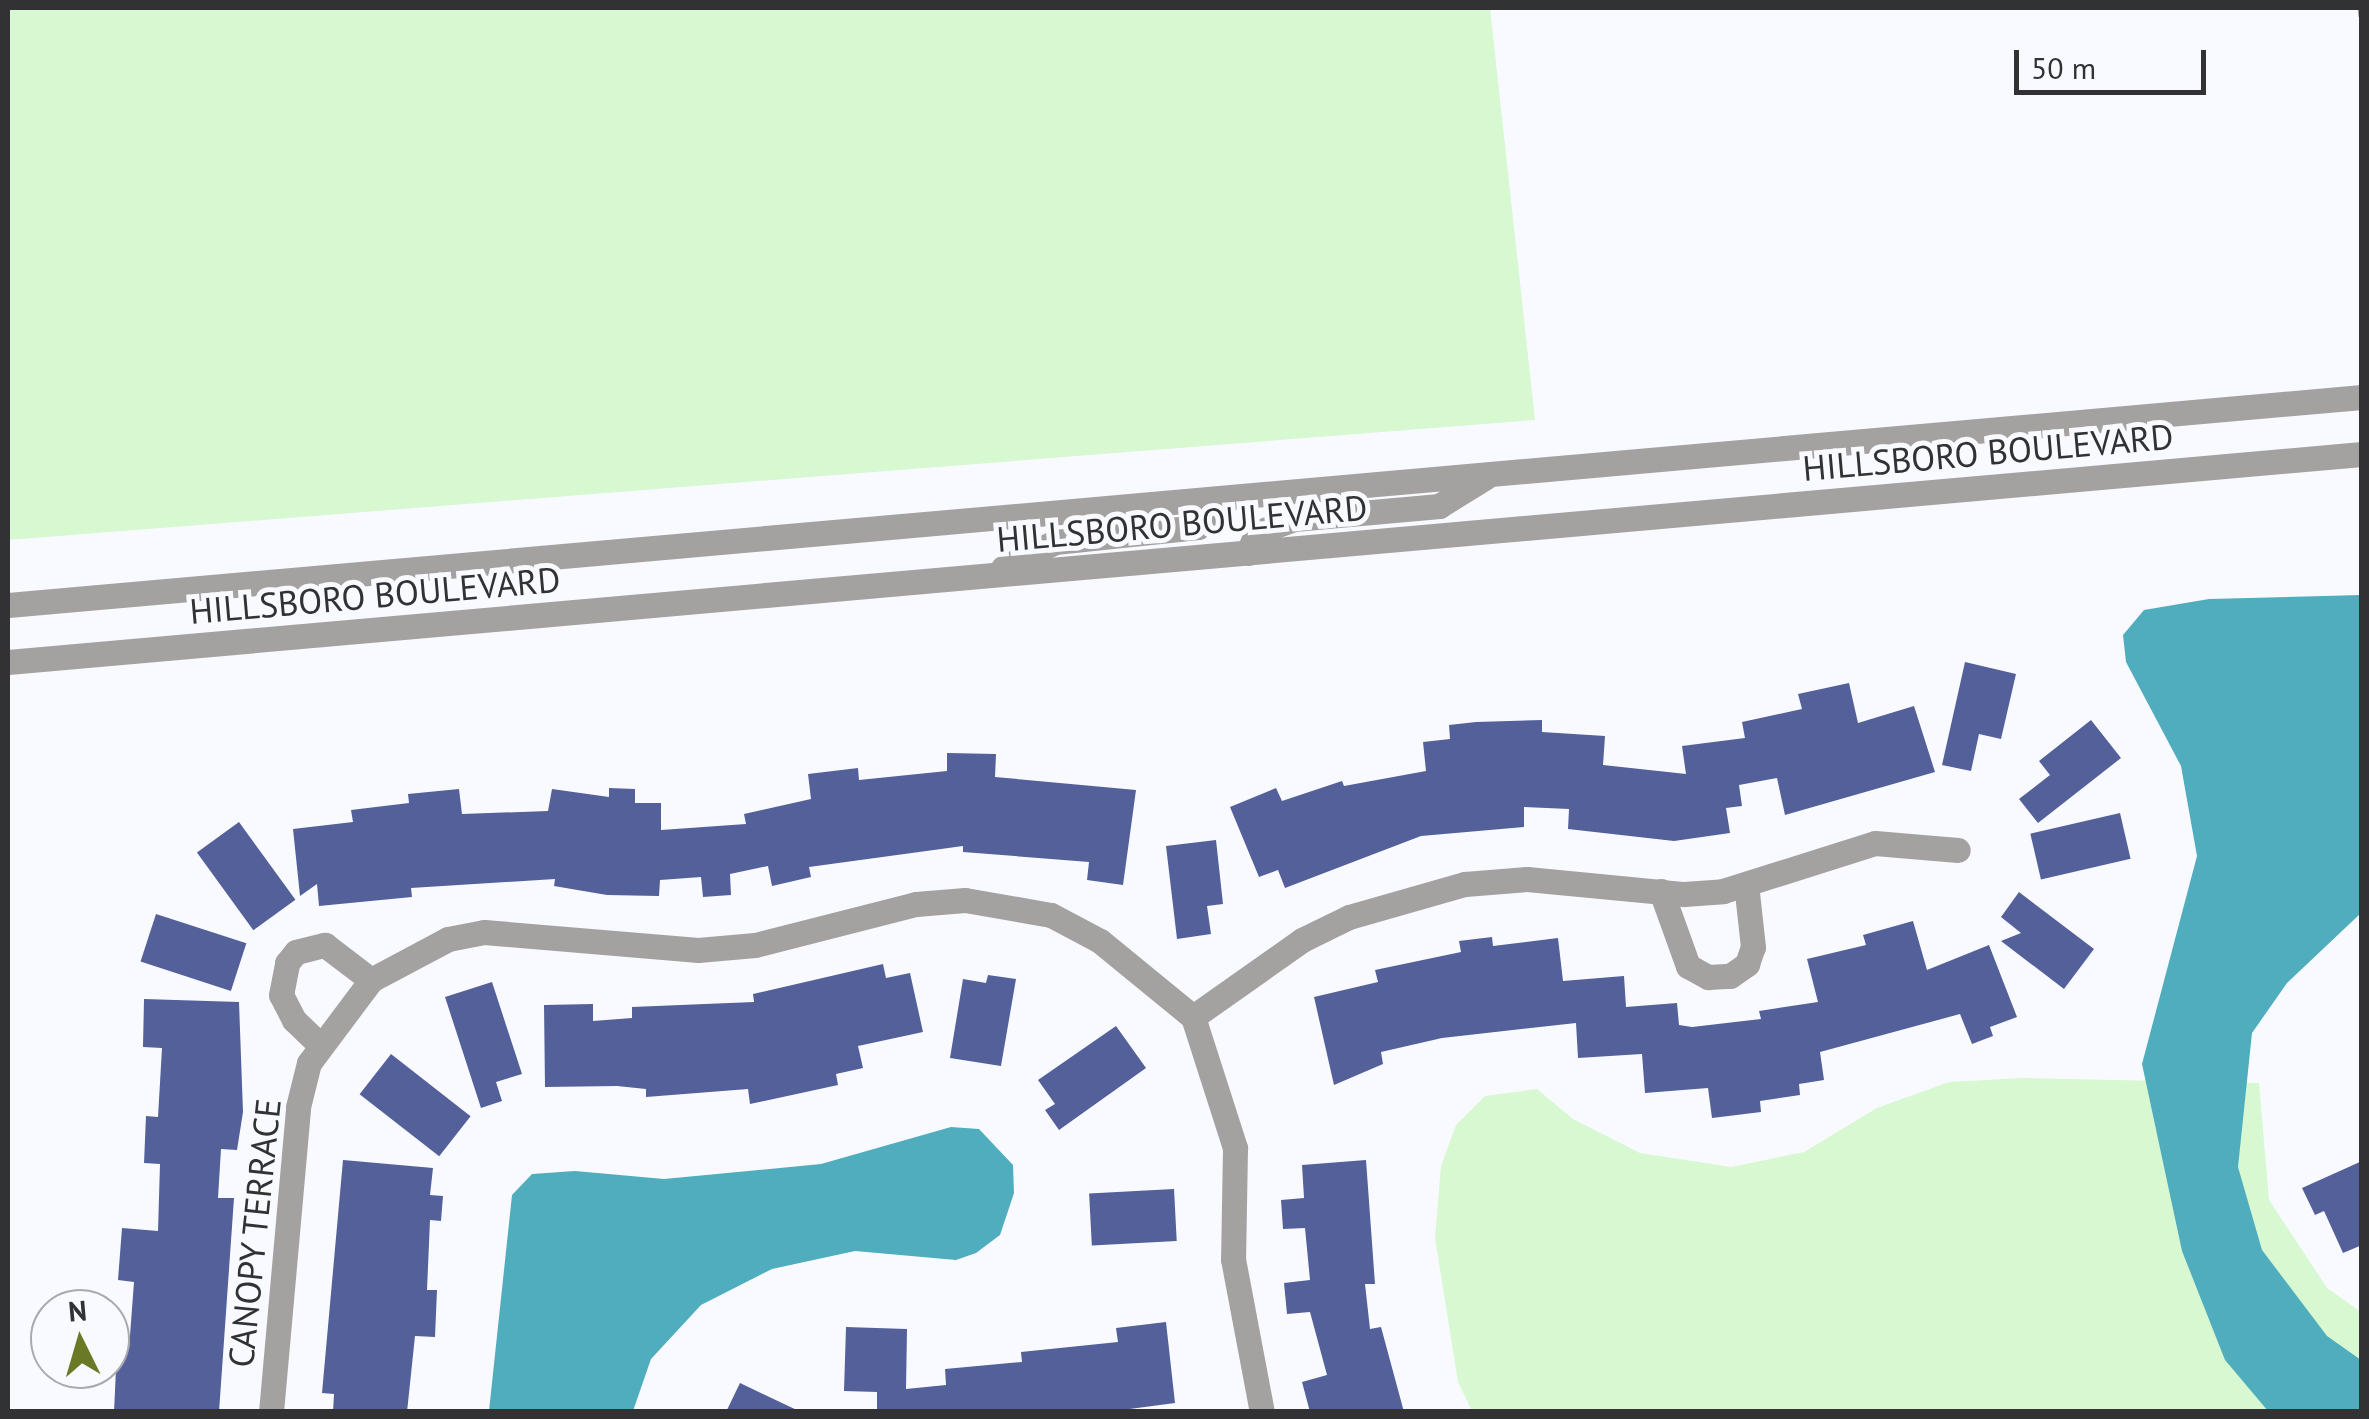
<!DOCTYPE html>
<html>
<head>
<meta charset="utf-8">
<style>
	body { margin:0 }
	#map { position:relative; width:2369px; height:1419px; overflow:hidden; background:#f9faff; font-family:"PT Sans",sans-serif }
	div>[style] { position:absolute }
	[style*='--x'] { left:calc(var(--x)*1px); top:calc(var(--y)*1px); width:calc(var(--w)*1px); rotate:calc(var(--a)*1deg) }
	.green>* { inset:0; background:#d7f8d1 }
	.water>* { inset:0; background:#4fadbe }
	.building>* { inset:0; background:#536099; transform-origin:0 0 }
	.path>* { height:5px; margin-top:-2.5px; transform-origin:0; background:repeating-linear-gradient(90deg,#a0a1a5 0 8px,transparent 0 13px) }
	.minor>* { height:25px; margin:-12.5px; padding:0 12.5px; transform-origin:12.5px; border-radius:12.5px; background:#a4a1a1 }
	.tertiary>* { height:25px; margin:-12.5px; padding:0 12.5px; transform-origin:12.5px; border-radius:12.5px; background:#a4a1a1 }
	span { translate:-50% -50%; white-space:nowrap; text-align:center; line-height:1.15; -webkit-text-stroke:10px #f9faff; paint-order:stroke }
	.street-label { font-size:35px; color:#323235 }
	.frame { position:absolute; inset:0; border:10px solid #323235; pointer-events:none }
	.north { position:absolute; left:30px; top:1289px; width:100px; height:100px; box-sizing:border-box; background:#f9faff; border:2px solid #a9aaae; border-radius:50%; rotate:355deg; font-size:28px; font-weight:700; line-height:40px; text-align:center; color:#323235 }
	.north::after { content:''; display:block; margin:auto; width:35px; height:45px; background:#697926; clip-path:polygon(50% 0,100% 100%,50% 72%,0 100%) }
	.scale { position:absolute; left:2014px; top:50px; width:192px; height:45px; box-sizing:border-box; border:5px solid #323235; border-top:0; padding-left:12px; font-size:30px; line-height:35px; white-space:nowrap; color:#323235; -webkit-text-stroke:8px #f9faff; paint-order:stroke }
</style>
</head>
<body>
<div id="map">
	<div class="green">
		<div style="clip-path:polygon(8px 8px,1490px 8px,1535px 420px,8px 540px)"></div>
		<div style="clip-path:polygon(2023px 1078px,2259px 1083px,2269px 1200px,2327px 1288px,2361px 1312px,2361px 1411px,1472px 1411px,1458px 1382px,1435px 1238px,1441px 1166px,1456px 1125px,1485px 1096px,1537px 1089px,1573px 1119px,1640px 1153px,1731px 1167px,1804px 1152px,1877px 1108px,1949px 1082px)"></div>
	</div>
	<div class="water">
		<div style="clip-path:polygon(2361px 595px,2361px 913px,2287px 983px,2252px 1033px,2238px 1167px,2262px 1250px,2327px 1336px,2361px 1360px,2361px 1411px,2268px 1411px,2225px 1360px,2182px 1251px,2142px 1064px,2197px 856px,2181px 766px,2126px 662px,2123px 635px,2144px 610px,2209px 599px)"></div>
		<div style="clip-path:polygon(951px 1127px,979px 1129px,1013px 1165px,1014px 1193px,1000px 1235px,976px 1253px,956px 1260px,855px 1251px,772px 1269px,701px 1305px,651px 1359px,633px 1411px,489px 1411px,512px 1195px,532px 1174px,575px 1171px,664px 1179px,821px 1164px)"></div>
	</div>
	<div class="building">
		<div style="clip-path:polygon(1965px 662px,2016px 674px,2001px 739px,1979px 734px,1971px 771px,1942px 765px)"></div>
		<div style="clip-path:polygon(1849px 683px,1858px 723px,1914px 706px,1935px 772px,1785px 815px,1777px 778px,1739px 785px,1742px 806px,1726px 808px,1730px 833px,1674px 841px,1568px 829px,1569px 809px,1524px 807px,1524px 827px,1421px 836px,1285px 888px,1278px 870px,1259px 877px,1230px 807px,1276px 788px,1282px 801px,1342px 781px,1344px 786px,1426px 771px,1423px 742px,1450px 739px,1449px 725px,1476px 722px,1542px 720px,1542px 732px,1605px 736px,1603px 765px,1686px 774px,1682px 746px,1745px 738px,1742px 722px,1802px 709px,1798px 694px)"></div>
		<div style="clip-path:polygon(2091px 720px,2121px 758px,2038px 823px,2019px 799px,2050px 775px,2039px 761px)"></div>
		<div style="clip-path:polygon(947px 753px,996px 754px,995px 777px,1136px 790px,1123px 885px,1087px 880px,1089px 862px,963px 852px,963px 846px,809px 867px,811px 877px,772px 886px,768px 866px,730px 874px,731px 895px,703px 897px,701px 877px,660px 880px,659px 896px,607px 895px,554px 886px,555px 879px,411px 888px,412px 897px,319px 906px,317px 884px,300px 896px,293px 829px,353px 822px,351px 810px,409px 803px,408px 794px,459px 789px,462px 814px,548px 811px,552px 789px,609px 797px,609px 788px,635px 789px,635px 803px,661px 803px,661px 830px,746px 824px,744px 814px,811px 799px,808px 774px,858px 768px,859px 780px,947px 771px)"></div>
		<div style="left:2120px;top:813px;width:47px;height:92px;rotate:77deg"></div>
		<div style="left:239px;top:822px;width:96px;height:52px;rotate:54deg"></div>
		<div style="clip-path:polygon(1216px 840px,1223px 904px,1207px 906px,1211px 934px,1177px 939px,1166px 846px)"></div>
		<div style="clip-path:polygon(2019px 892px,2094px 949px,2064px 989px,2001px 941px,2021px 933px,2001px 917px)"></div>
		<div style="left:156px;top:914px;width:95px;height:50px;rotate:18deg"></div>
		<div style="clip-path:polygon(1913px 921px,1927px 970px,1989px 945px,2017px 1017px,1990px 1027px,1993px 1036px,1972px 1044px,1960px 1014px,1820px 1052px,1824px 1080px,1799px 1084px,1800px 1095px,1760px 1101px,1761px 1112px,1712px 1118px,1708px 1088px,1645px 1093px,1642px 1054px,1578px 1058px,1576px 1023px,1442px 1038px,1381px 1052px,1383px 1064px,1334px 1085px,1314px 997px,1378px 982px,1375px 970px,1461px 952px,1459px 941px,1492px 937px,1493px 946px,1558px 938px,1563px 981px,1624px 976px,1626px 1007px,1677px 1003px,1679px 1025px,1692px 1027px,1761px 1019px,1759px 1011px,1818px 1002px,1807px 959px,1866px 945px,1863px 935px)"></div>
		<div style="clip-path:polygon(883px 964px,886px 978px,910px 973px,923px 1032px,858px 1046px,863px 1068px,836px 1074px,838px 1085px,750px 1104px,748px 1089px,646px 1097px,646px 1089px,617px 1086px,545px 1087px,544px 1005px,593px 1004px,593px 1021px,632px 1018px,632px 1007px,754px 1002px,753px 994px)"></div>
		<div style="clip-path:polygon(988px 975px,1016px 979px,1001px 1066px,950px 1058px,963px 979px,986px 983px)"></div>
		<div style="clip-path:polygon(492px 982px,522px 1074px,496px 1082px,502px 1101px,481px 1108px,445px 997px)"></div>
		<div style="clip-path:polygon(144px 999px,239px 1002px,243px 1112px,237px 1150px,221px 1149px,218px 1198px,234px 1198px,219px 1412px,114px 1412px,117px 1348px,129px 1349px,134px 1282px,118px 1280px,122px 1228px,158px 1231px,160px 1164px,144px 1163px,146px 1116px,158px 1117px,162px 1048px,143px 1047px)"></div>
		<div style="clip-path:polygon(1116px 1026px,1146px 1068px,1059px 1130px,1045px 1110px,1055px 1104px,1038px 1080px)"></div>
		<div style="left:391px;top:1054px;width:101px;height:51px;rotate:38deg"></div>
		<div style="clip-path:polygon(343px 1160px,433px 1168px,430px 1195px,443px 1196px,441px 1221px,430px 1220px,427px 1290px,437px 1290px,435px 1337px,415px 1336px,407px 1412px,333px 1412px,334px 1394px,322px 1393px)"></div>
		<div style="clip-path:polygon(1366px 1160px,1375px 1284px,1365px 1284px,1370px 1329px,1381px 1327px,1404px 1412px,1310px 1412px,1302px 1382px,1327px 1375px,1310px 1312px,1287px 1314px,1284px 1283px,1310px 1280px,1305px 1228px,1283px 1229px,1281px 1200px,1304px 1198px,1302px 1165px)"></div>
		<div style="clip-path:polygon(2362px 1161px,2362px 1245px,2343px 1253px,2324px 1211px,2315px 1215px,2302px 1188px)"></div>
		<div style="left:1174px;top:1189px;width:52px;height:85px;rotate:87deg"></div>
		<div style="clip-path:polygon(1166px 1322px,1175px 1403px,1107px 1412px,877px 1412px,877px 1392px,844px 1391px,846px 1327px,907px 1329px,906px 1389px,946px 1385px,945px 1369px,1022px 1362px,1021px 1352px,1118px 1342px,1116px 1328px)"></div>
		<div style="clip-path:polygon(740px 1383px,801px 1412px,726px 1412px)"></div>
	</div>
	<div class="path">
		<div style="--x:2360;--y:8;--w:17;--a:83"></div>
	</div>
	<div class="minor">
		<div style="--x:1661;--y:891;--w:80;--a:70.2"></div>
		<div style="--x:1688;--y:966;--w:23;--a:29"></div>
		<div style="--x:1708;--y:977;--w:22;--a:-3"></div>
		<div style="--x:1730;--y:976;--w:21;--a:-35"></div>
		<div style="--x:1747;--y:964;--w:18;--a:-71"></div>
		<div style="--x:1753;--y:947;--w:63;--a:-96.3"></div>
		<div style="--x:1193;--y:1017;--w:133;--a:-35.2"></div>
		<div style="--x:1302;--y:940;--w:52;--a:-26.1"></div>
		<div style="--x:1349;--y:917;--w:121;--a:-15.9"></div>
		<div style="--x:1465;--y:884;--w:62;--a:-4.6"></div>
		<div style="--x:1527;--y:879;--w:158;--a:5.5"></div>
		<div style="--x:1684;--y:894;--w:39;--a:-4"></div>
		<div style="--x:1723;--y:891;--w:159;--a:-17.5"></div>
		<div style="--x:1875;--y:843;--w:83;--a:4.8"></div>
		<div style="--x:320;--y:1045;--w:36;--a:-136"></div>
		<div style="--x:294;--y:1020;--w:28;--a:-117"></div>
		<div style="--x:281;--y:995;--w:33;--a:-79"></div>
		<div style="--x:287;--y:963;--w:14;--a:-51"></div>
		<div style="--x:296;--y:952;--w:30;--a:-14"></div>
		<div style="--x:325;--y:945;--w:58;--a:37.3"></div>
		<div style="--x:271;--y:1412;--w:306;--a:-84.9"></div>
		<div style="--x:298;--y:1107;--w:45;--a:-76"></div>
		<div style="--x:309;--y:1063;--w:104;--a:-53.2"></div>
		<div style="--x:371;--y:980;--w:87;--a:-28"></div>
		<div style="--x:448;--y:939;--w:37;--a:-11"></div>
		<div style="--x:484;--y:932;--w:215;--a:4.8"></div>
		<div style="--x:698;--y:950;--w:57;--a:-5"></div>
		<div style="--x:755;--y:945;--w:166;--a:-14.3"></div>
		<div style="--x:916;--y:904;--w:49;--a:-4.7"></div>
		<div style="--x:965;--y:900;--w:87;--a:9.9"></div>
		<div style="--x:1051;--y:915;--w:55;--a:28"></div>
		<div style="--x:1100;--y:941;--w:120;--a:39.3"></div>
		<div style="--x:1193;--y:1017;--w:138;--a:72.2"></div>
		<div style="--x:1235;--y:1148;--w:111;--a:91"></div>
		<div style="--x:1233;--y:1259;--w:156;--a:79.3"></div>
	</div>
	<div class="tertiary">
		<div style="--x:1248;--y:553;--w:22;--a:-68"></div>
		<div style="--x:1256;--y:533;--w:40;--a:-20.2"></div>
		<div style="--x:1294;--y:519;--w:146;--a:-5.1"></div>
		<div style="--x:1439;--y:506;--w:55;--a:-31.7"></div>
		<div style="--x:1003;--y:568;--w:58;--a:-26.6"></div>
		<div style="--x:1055;--y:542;--w:144;--a:-6"></div>
		<div style="--x:1198;--y:527;--w:41;--a:-43"></div>
		<div style="--x:8;--y:605;--w:2363;--a:-5.05"></div>
		<div style="--x:8;--y:662;--w:2363;--a:-5.05"></div>
	</div>
	<div class="street-label">
		<span style="left:1988px;top:452px;rotate:-5deg">HILLSBORO BOULEVARD</span>
		<span style="left:1182px;top:523px;rotate:-5deg">HILLSBORO BOULEVARD</span>
		<span style="left:375px;top:595px;rotate:-5deg">HILLSBORO BOULEVARD</span>
		<span style="left:254px;top:1233px;rotate:-84deg">CANOPY TERRACE</span>
	</div>
	<div class="frame"></div>
	<div class="north">N</div>
	<div class="scale">50 m</div>
</div>
</body>
</html>
